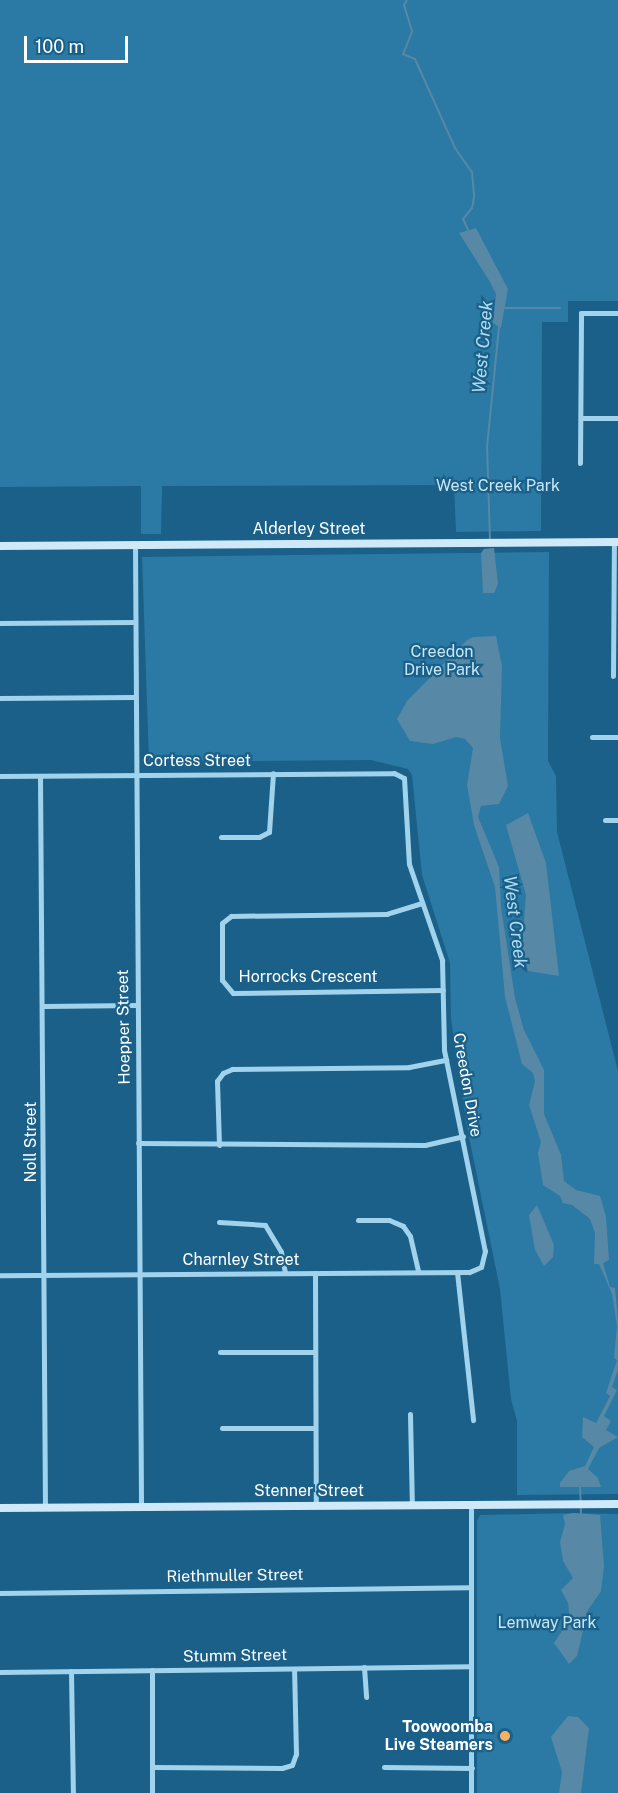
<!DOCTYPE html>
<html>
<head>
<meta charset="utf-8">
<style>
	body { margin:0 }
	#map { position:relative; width:618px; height:1793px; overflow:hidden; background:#1a6088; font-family:"Public Sans",sans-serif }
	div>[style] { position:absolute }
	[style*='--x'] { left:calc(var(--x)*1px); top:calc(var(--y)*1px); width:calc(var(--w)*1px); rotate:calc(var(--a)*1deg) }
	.green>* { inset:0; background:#2a7aa5 }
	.water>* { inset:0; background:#5788a5 }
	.stream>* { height:2px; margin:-1px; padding:0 1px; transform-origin:1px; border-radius:1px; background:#5788a5 }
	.street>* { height:5px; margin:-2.5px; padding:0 2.5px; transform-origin:2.5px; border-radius:2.5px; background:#a2d3ec }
	.secondary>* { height:8px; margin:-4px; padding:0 4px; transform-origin:4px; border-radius:4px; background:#cfe9f9 }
	.dots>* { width:16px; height:16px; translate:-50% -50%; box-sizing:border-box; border:3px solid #1a6088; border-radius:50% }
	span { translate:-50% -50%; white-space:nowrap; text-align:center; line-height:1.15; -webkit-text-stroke:4.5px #1a6088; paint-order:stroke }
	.park-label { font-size:16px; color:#c8e8f9 }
	.street-label { font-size:16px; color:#fff }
	.poi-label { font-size:16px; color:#fff; font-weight:700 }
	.right { translate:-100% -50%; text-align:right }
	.water-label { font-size:18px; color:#aedcf4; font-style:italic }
	.scale { position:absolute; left:24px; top:36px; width:104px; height:27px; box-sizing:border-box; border:3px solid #fff; border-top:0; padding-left:8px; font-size:18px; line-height:21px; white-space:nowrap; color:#fff; -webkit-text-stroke:4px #1a6088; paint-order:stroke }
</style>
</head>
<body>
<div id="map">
	<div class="green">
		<div style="clip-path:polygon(0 0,618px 0,618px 301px,568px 301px,568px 322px,542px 322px,541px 531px,456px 532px,454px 485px,162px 486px,161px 534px,141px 534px,141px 486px,0 487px)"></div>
		<div style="clip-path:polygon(549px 552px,548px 761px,556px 776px,557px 832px,618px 1071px,618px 1494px,517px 1495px,517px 1421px,511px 1399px,500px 1289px,466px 1122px,451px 1019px,450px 963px,422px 875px,412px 775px,408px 769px,371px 760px,149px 762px,142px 557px)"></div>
		<div style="clip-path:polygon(574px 1513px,618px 1514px,618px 1793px,477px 1793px,477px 1521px,480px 1515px)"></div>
	</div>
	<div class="water">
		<div style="clip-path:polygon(476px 228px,508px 289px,501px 328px,493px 323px,496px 294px,490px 282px,459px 233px)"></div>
		<div style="clip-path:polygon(494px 548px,498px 584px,494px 593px,483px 593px,481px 553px,484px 549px)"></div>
		<div style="clip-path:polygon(496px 636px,502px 666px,500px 738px,508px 786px,499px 804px,481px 806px,478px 817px,499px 867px,501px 907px,515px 998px,524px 1030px,544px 1070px,544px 1114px,561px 1155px,564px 1181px,576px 1190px,600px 1196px,606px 1217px,609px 1260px,603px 1263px,610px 1287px,615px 1288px,618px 1320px,618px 1370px,612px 1387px,617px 1390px,604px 1416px,611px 1421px,606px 1430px,618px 1437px,599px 1448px,588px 1469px,598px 1478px,601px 1487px,560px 1487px,560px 1483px,569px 1471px,585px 1466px,594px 1447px,582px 1437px,583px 1417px,596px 1423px,610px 1396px,606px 1393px,617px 1360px,614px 1358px,617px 1326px,612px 1294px,599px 1264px,594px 1264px,595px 1233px,590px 1219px,572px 1205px,563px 1203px,560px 1196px,543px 1185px,538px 1153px,541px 1142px,529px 1105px,535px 1081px,533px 1073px,522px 1064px,505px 997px,495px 887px,474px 825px,467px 785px,473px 748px,465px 739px,456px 737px,433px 744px,410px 741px,397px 719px,407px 701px,466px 641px,473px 637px)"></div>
		<div style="clip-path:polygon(528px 813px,546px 863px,559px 976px,528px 971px,522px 947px,526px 895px,506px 825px)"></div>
		<div style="clip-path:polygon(537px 1205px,554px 1245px,553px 1257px,544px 1266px,535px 1250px,529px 1215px)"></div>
		<div style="clip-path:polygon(574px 1513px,600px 1515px,604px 1566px,601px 1591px,588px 1610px,577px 1656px,569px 1664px,554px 1643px,570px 1619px,568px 1603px,561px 1590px,573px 1578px,563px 1561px,560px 1542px,565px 1524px,563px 1515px)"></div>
		<div style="clip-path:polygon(568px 1716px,578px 1717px,589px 1728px,581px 1793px,559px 1793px,562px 1772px,551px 1737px)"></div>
	</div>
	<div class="stream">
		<div style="--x:407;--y:0;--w:6;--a:121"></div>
		<div style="--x:404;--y:5;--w:28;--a:73"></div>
		<div style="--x:412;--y:32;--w:24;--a:112"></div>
		<div style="--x:403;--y:54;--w:13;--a:23"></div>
		<div style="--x:415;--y:59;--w:98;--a:65.8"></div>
		<div style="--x:455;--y:148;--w:29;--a:55"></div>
		<div style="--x:472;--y:172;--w:25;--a:85"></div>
		<div style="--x:474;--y:197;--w:11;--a:100"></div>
		<div style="--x:472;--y:208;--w:14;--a:129"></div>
		<div style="--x:463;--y:219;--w:14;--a:65"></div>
		<div style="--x:505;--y:308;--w:55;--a:0"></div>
		<div style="--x:490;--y:540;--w:93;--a:-91.8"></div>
		<div style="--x:487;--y:447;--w:121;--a:-84.3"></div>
		<div style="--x:580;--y:1485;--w:30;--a:88"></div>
	</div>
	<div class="street">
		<div style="--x:582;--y:418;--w:36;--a:0"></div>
		<div style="--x:580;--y:463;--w:150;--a:-89.6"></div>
		<div style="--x:581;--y:313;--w:37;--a:0"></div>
		<div style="--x:135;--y:546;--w:961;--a:89.64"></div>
		<div style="--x:0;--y:623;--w:135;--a:-0.4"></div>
		<div style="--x:613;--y:676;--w:134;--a:-89.6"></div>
		<div style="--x:0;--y:698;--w:135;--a:-0.4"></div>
		<div style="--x:592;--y:737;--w:26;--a:0"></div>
		<div style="--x:0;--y:776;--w:394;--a:-0.4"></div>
		<div style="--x:394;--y:773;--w:11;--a:27"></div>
		<div style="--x:404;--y:778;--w:86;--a:86.7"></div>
		<div style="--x:409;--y:864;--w:102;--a:71"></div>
		<div style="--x:442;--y:960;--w:90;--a:88.7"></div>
		<div style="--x:444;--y:1050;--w:205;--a:78.5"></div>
		<div style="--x:485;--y:1251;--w:16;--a:104"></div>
		<div style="--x:481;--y:1267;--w:13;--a:157"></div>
		<div style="--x:469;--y:1272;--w:469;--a:179.6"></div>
		<div style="--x:40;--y:776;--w:732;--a:89.61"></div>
		<div style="--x:605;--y:820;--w:13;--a:0"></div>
		<div style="--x:221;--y:837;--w:38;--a:0"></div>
		<div style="--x:259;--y:837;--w:11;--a:-27"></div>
		<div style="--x:269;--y:832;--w:59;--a:-86.1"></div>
		<div style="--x:422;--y:903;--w:37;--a:163"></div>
		<div style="--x:387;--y:914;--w:156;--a:179.3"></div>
		<div style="--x:231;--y:916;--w:11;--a:142"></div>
		<div style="--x:222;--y:923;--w:57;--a:90"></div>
		<div style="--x:222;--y:980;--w:17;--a:50"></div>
		<div style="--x:233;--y:993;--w:210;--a:-0.8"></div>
		<div style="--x:44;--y:1006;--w:93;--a:-0.6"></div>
		<div style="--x:138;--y:1143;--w:287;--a:0.4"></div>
		<div style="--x:425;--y:1145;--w:39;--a:-13"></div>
		<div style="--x:219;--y:1145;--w:64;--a:-91.8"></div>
		<div style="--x:217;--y:1081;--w:10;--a:-53"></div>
		<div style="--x:223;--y:1073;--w:10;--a:-24"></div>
		<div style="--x:232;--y:1069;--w:177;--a:-0.6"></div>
		<div style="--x:409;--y:1067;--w:38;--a:-11"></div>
		<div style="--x:358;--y:1220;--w:31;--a:0"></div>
		<div style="--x:389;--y:1220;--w:15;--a:23"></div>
		<div style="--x:403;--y:1226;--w:12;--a:55"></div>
		<div style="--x:410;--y:1236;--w:37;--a:77"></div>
		<div style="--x:219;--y:1222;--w:46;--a:3.7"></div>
		<div style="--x:265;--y:1225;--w:31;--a:59"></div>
		<div style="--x:281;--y:1252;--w:21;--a:79"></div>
		<div style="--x:457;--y:1272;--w:149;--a:83.8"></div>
		<div style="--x:315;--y:1273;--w:233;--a:89.8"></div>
		<div style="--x:220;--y:1352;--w:95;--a:0"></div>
		<div style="--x:410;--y:1414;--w:92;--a:88.8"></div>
		<div style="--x:222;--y:1428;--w:93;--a:0"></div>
		<div style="--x:471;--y:1505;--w:288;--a:90"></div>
		<div style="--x:0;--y:1593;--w:470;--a:-0.7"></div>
		<div style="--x:364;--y:1667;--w:30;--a:86"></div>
		<div style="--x:152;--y:1670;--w:123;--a:90"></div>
		<div style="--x:71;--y:1671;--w:122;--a:89.1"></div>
		<div style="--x:0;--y:1672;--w:471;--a:-0.7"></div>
		<div style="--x:153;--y:1767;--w:129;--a:0.4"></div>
		<div style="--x:282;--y:1768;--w:10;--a:-17"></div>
		<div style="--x:292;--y:1765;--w:12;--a:-70"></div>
		<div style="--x:296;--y:1754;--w:85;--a:-91.3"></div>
		<div style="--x:384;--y:1767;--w:88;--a:0.7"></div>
	</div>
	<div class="secondary">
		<div style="--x:0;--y:546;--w:618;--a:-0.37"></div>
		<div style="--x:0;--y:1508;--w:618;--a:-0.37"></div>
	</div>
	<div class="dots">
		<div style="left:505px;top:1736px;background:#feb05e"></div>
	</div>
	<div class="park-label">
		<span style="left:498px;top:486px">West Creek Park</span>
		<span style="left:442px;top:661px">Creedon<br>Drive Park</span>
		<span style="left:547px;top:1623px">Lemway Park</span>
	</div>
	<div class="street-label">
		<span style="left:309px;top:529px">Alderley Street</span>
		<span style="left:197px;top:761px">Cortess Street</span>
		<span style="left:308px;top:977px">Horrocks Crescent</span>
		<span style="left:124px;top:1027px;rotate:-91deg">Hoepper Street</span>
		<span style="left:467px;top:1085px;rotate:80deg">Creedon Drive</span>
		<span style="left:31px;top:1142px;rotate:-90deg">Noll Street</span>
		<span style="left:241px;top:1260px">Charnley Street</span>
		<span style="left:309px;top:1491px">Stenner Street</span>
		<span style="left:235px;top:1576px;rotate:-1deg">Riethmuller Street</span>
		<span style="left:235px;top:1656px;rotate:-1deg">Stumm Street</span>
	</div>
	<div class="poi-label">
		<span class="right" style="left:493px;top:1736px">Toowoomba<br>Live Steamers</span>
	</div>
	<div class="water-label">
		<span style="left:483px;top:347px;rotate:-85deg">West Creek</span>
		<span style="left:515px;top:922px;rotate:83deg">West Creek</span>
	</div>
	<div class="scale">100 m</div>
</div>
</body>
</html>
